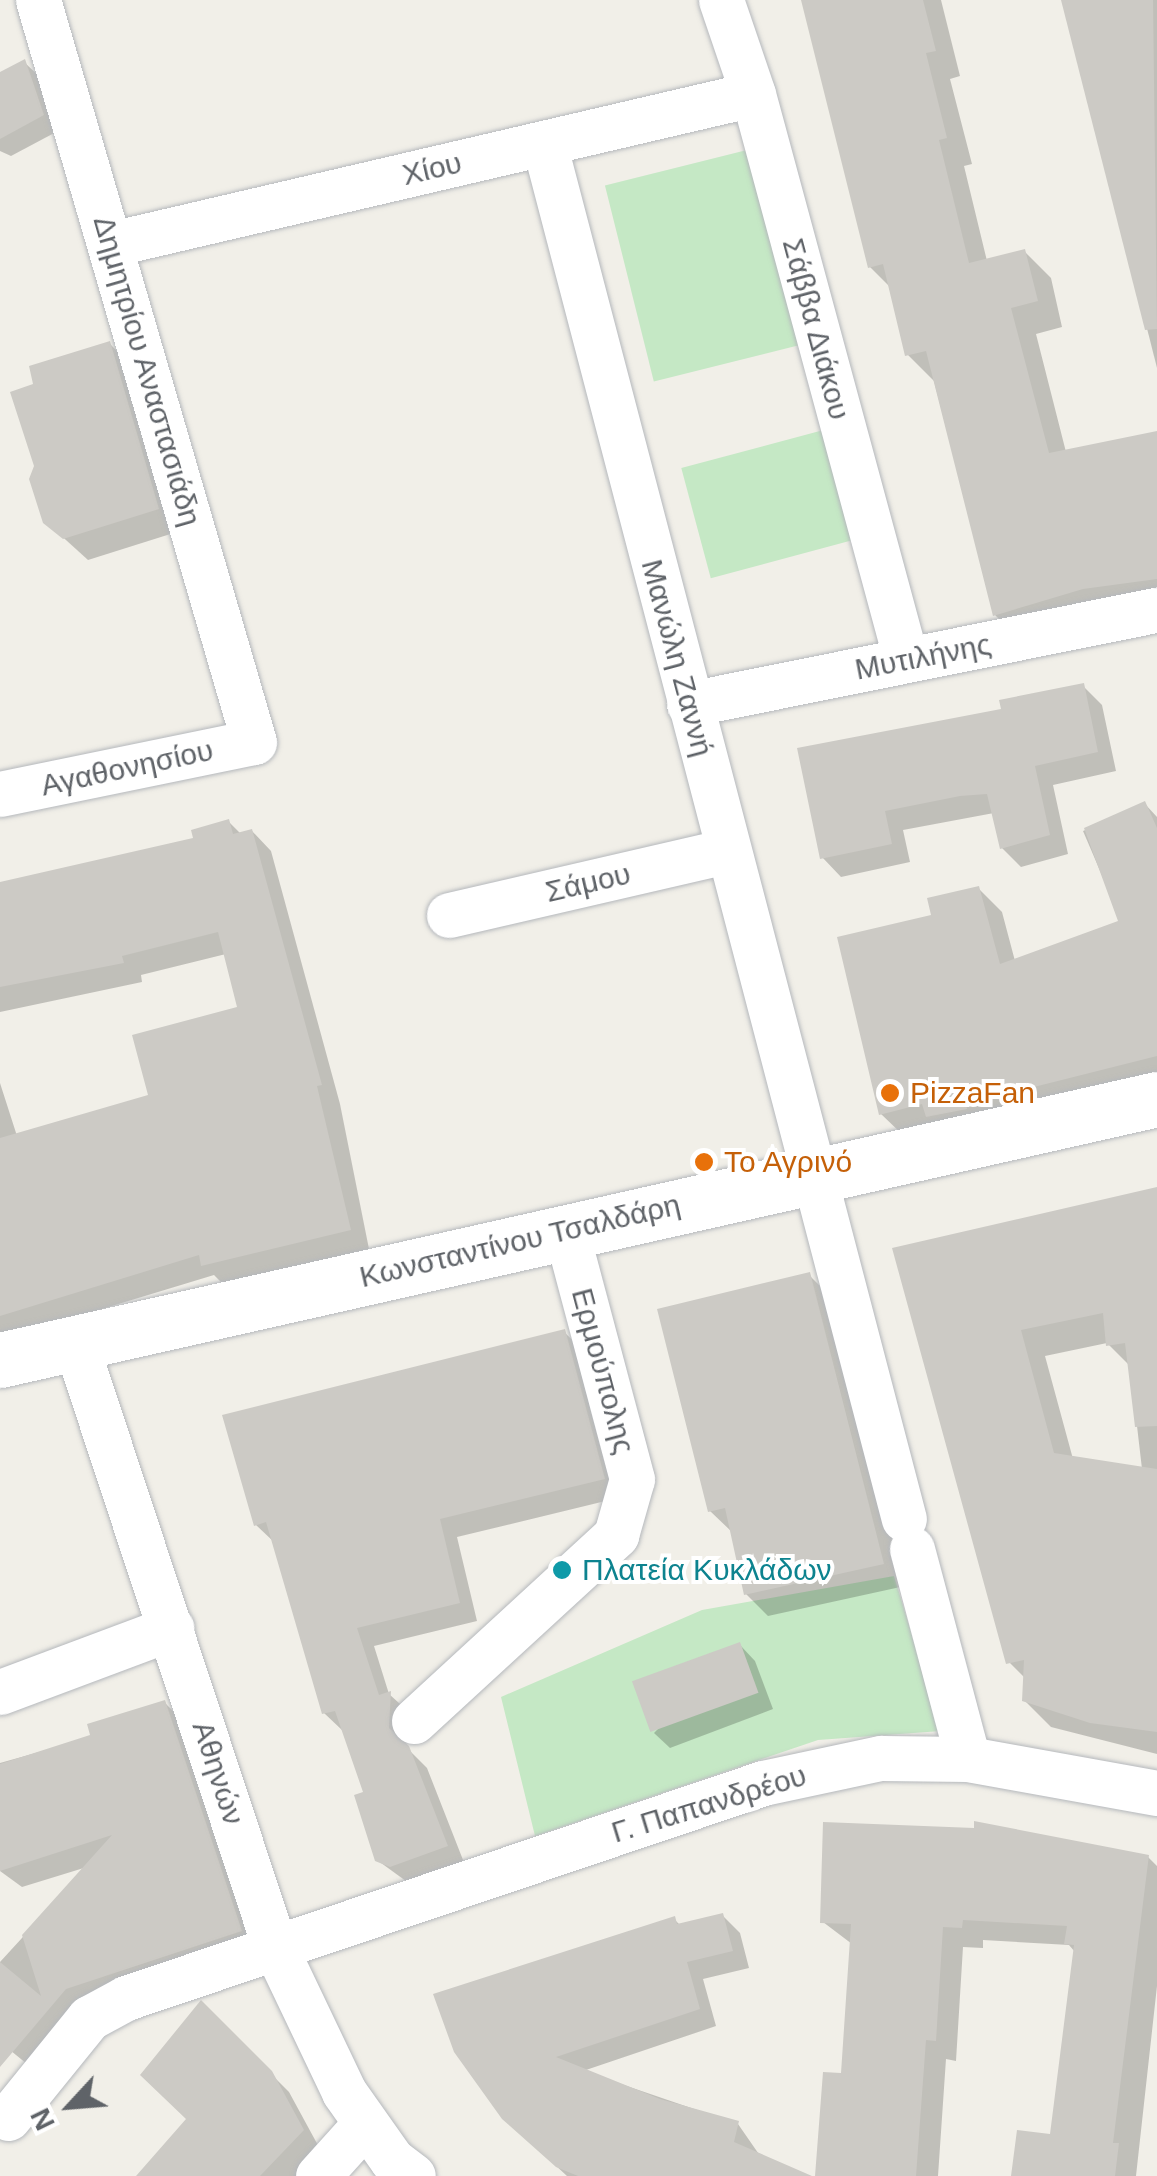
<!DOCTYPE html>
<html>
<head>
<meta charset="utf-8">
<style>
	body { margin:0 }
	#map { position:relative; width:1157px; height:2176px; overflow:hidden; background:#f1efe8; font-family:Arial,sans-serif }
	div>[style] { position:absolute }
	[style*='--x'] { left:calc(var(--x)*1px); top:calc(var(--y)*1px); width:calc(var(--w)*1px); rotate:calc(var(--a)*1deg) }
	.green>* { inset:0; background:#c5e8c5; transform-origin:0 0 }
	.shadow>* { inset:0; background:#0003 }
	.building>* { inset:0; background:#cccac5; transform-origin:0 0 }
	.roads { filter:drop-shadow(0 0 2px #b5b8bc) drop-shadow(0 0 2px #b5b8bc) }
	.minor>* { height:45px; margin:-22.5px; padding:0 22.5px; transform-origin:22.5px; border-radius:22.5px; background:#fff }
	.tertiary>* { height:55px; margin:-27.5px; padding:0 27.5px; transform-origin:27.5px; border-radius:27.5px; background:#fff }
	.dots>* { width:28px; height:28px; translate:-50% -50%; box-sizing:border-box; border:5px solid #fff; border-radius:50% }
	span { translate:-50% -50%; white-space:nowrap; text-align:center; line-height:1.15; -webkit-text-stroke:8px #fff; paint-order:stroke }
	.street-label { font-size:30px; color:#5f6368 }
	.food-label { font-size:30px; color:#c56008 }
	.left { translate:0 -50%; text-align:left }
	.culture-label { font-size:30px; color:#0d838f }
	.north { position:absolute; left:20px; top:2056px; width:100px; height:100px; -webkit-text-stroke:8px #fff; paint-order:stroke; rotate:244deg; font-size:28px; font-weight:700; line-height:40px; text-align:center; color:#5f6368 }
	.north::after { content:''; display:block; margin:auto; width:35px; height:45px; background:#5f6368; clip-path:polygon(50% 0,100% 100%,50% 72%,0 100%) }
</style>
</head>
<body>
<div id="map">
	<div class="green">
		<div style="left:767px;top:145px;width:202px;height:167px;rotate:76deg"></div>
		<div style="left:831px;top:428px;width:114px;height:155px;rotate:75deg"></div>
		<div style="clip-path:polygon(894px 1576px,941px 1731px,818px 1740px,535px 1836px,501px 1697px,702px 1610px)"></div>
	</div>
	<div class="shadow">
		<div style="clip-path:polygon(804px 0,941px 0,960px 76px,950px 79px,972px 164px,964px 166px,987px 261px,1024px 251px,1051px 278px,1062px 327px,1036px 334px,1066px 452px,1157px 433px,1157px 608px,1021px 641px,995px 615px,934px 381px,908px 355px,891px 288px,870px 267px)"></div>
		<div style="clip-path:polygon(1064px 0,1157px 0,1157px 368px)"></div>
		<div style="clip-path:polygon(24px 62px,40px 77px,58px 131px,11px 156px,0 151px,0 75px)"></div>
		<div style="clip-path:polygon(109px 343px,132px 366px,180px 531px,88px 560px,45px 521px,36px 385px)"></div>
		<div style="clip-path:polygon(1083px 686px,1102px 705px,1116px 771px,1053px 785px,1068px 854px,1021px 867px,1002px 848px,994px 813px,903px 830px,910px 862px,841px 877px,822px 857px,1004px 711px)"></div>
		<div style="clip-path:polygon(1145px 804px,1157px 817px,1157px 1084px,905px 1137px,881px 1114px,934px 917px,978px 888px,1002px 912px,1015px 961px,1122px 922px,1083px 831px)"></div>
		<div style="clip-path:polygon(228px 821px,241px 834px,252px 831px,271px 851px,340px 1104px,369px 1249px,223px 1284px,214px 1275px,0 1340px,0 1083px,17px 1136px,151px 1097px,241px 1009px,226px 954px,141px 975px,142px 982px,0 1012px,0 885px,196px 839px)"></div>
		<div style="clip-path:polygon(evenodd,1157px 1190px,1157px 1754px,1051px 1727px,1024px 1700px,1026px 1679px,1009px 1662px,895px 1250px,1157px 1190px,1107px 1343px,1130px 1366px,1142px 1469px,1073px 1459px,1045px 1356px,1107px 1343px)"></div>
		<div style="clip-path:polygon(809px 1275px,831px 1297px,905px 1586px,768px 1616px,746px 1594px,733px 1533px,710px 1511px)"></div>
		<div style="clip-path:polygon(564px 1332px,583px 1350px,622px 1497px,457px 1537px,477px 1621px,374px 1646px,389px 1694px,409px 1712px,406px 1747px,427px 1768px,465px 1865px,410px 1884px,377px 1860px,366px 1794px,343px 1731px,324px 1713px,275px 1543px,256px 1525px)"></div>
		<div style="clip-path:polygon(740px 1645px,755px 1661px,773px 1709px,670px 1748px,654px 1733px)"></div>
		<div style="clip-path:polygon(164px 1702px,183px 1721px,258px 1950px,32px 2068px,0 2042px,0 1962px,87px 1867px,22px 1887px,0 1871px,0 1763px,93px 1737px)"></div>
		<div style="clip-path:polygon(1148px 1857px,1157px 1866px,1157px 1986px,1136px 2176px,1013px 2176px,1052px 2137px,1075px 1952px,1069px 1945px,983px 1940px,983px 1948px,963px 1947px,956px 2061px,946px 2059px,938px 2176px,818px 2176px,843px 2076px,852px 1944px,823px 1922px)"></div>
		<div style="clip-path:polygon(723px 1916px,740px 1933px,749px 1968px,703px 1979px,716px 2026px,583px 2071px,738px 2124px,774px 2176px,567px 2176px,503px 2117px,674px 1919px,681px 1926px)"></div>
		<div style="clip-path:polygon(201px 2004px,289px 2092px,320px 2149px,297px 2176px,140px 2176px,189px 2119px)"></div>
	</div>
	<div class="building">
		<div style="clip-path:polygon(801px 0,923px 0,936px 51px,926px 53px,947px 138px,939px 140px,969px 263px,1025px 249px,1038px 301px,1011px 308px,1049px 453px,1157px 431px,1157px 579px,1083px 589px,993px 616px,926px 351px,905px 356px,883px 264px,868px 268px)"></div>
		<div style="clip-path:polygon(1061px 0,1153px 0,1157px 329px,1145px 330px)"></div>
		<div style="clip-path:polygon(25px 59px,44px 115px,0 139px,0 72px)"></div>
		<div style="clip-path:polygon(110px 341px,159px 509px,63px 539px,43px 523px,29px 479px,34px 466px,10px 392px,33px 384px,29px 366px)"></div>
		<div style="clip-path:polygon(1084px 683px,1098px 752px,1035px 766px,1050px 835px,1000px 849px,987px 794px,960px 796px,885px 811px,892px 844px,820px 859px,797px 748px,1001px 709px,999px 700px)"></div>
		<div style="clip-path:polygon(1145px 801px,1157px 828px,1157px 1056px,966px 1104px,967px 1109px,926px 1117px,922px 1104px,879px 1115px,837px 937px,931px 915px,927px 898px,979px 886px,1000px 964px,1118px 921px,1084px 828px)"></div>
		<div style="clip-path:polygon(229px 819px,233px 834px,252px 829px,322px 1085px,317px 1086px,351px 1230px,201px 1266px,199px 1255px,0 1316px,0 1138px,148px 1095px,132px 1035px,237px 1007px,218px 932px,122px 956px,124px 963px,0 987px,0 882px,193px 838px,191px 830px)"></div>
		<div style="clip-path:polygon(1157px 1187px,1157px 1426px,1135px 1427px,1125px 1343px,1106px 1346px,1103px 1313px,1021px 1330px,1054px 1453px,1157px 1469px,1157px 1732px,1090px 1723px,1022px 1701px,1024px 1660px,1006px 1664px,892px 1248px)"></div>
		<div style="clip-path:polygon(810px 1272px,884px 1564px,744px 1595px,725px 1508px,708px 1512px,657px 1309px)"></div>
		<div style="clip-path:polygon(565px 1329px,605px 1479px,440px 1519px,460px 1603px,357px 1628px,379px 1695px,391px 1691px,389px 1728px,409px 1746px,448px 1846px,390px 1867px,375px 1861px,354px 1795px,363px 1792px,335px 1711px,322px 1714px,266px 1522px,254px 1526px,222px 1415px)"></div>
		<div style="left:740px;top:1642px;width:54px;height:115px;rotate:70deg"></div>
		<div style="clip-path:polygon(165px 1700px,242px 1931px,66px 1989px,0 2067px,0 1962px,41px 1996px,22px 1935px,112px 1835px,0 1871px,0 1764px,90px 1735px,87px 1724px)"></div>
		<div style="clip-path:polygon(974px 1821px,1149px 1855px,1113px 2143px,1119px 2143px,1115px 2176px,1011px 2176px,1017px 2130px,1050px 2134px,1074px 1945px,1064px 1944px,1067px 1926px,963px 1920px,962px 1928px,943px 1927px,936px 2041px,926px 2040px,916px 2176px,815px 2176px,823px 2072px,841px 2073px,851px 1924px,820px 1923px,823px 1822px,974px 1828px)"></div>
		<div style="clip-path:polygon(723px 1913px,733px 1951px,687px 1962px,700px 2009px,556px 2057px,660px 2099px,739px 2121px,734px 2142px,812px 2176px,578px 2176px,556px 2167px,502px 2119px,454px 2052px,433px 1994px,675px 1916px,677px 1924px)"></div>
		<div style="clip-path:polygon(201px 2000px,272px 2071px,304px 2130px,260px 2176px,136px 2176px,186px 2119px,140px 2075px)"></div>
	</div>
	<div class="roads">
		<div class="minor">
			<div style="--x:721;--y:0;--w:99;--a:71.2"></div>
			<div style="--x:753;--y:94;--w:586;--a:74.87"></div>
			<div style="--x:544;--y:143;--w:1422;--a:75.34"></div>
			<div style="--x:111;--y:244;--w:659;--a:-13.15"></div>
			<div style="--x:689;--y:704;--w:477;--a:-11.4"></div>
			<div style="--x:0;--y:794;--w:259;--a:-11.6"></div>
			<div style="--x:254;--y:742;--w:773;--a:-106.23"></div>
			<div style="--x:449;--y:915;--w:285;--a:-13"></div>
			<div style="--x:75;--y:1342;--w:635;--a:71.74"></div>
			<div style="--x:274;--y:1945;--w:163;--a:64.5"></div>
			<div style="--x:344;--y:2092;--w:83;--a:54.8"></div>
			<div style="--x:392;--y:2160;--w:26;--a:37"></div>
			<div style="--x:912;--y:1549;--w:217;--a:75.1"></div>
			<div style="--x:0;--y:1692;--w:183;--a:-20.5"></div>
			<div style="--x:414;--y:1721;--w:275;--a:-42.6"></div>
			<div style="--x:616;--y:1535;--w:58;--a:-74.1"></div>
			<div style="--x:632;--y:1479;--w:257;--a:-104.9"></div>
			<div style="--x:8;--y:2118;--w:129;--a:-51"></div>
			<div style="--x:89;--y:2018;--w:42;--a:-28.4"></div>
			<div style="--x:126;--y:1998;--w:672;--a:-18.65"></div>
			<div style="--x:763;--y:1783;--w:121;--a:-12"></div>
			<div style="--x:881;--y:1758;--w:87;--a:0.7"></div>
			<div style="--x:968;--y:1759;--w:192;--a:10.2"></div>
			<div style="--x:318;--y:2176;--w:69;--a:-48"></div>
		</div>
		<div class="tertiary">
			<div style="--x:0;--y:1360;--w:1186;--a:-12.71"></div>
		</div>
	</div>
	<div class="dots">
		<div style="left:890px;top:1093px;background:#e8710a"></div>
		<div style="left:704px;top:1162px;background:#e8710a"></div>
		<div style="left:562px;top:1570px;background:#0f9aa8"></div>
	</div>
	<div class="street-label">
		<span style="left:432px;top:169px;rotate:-13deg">Χίου</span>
		<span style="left:816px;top:329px;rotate:75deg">Σάββα Διάκου</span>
		<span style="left:147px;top:371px;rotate:74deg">Δημητρίου Αναστασιάδη</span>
		<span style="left:923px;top:657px;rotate:-11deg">Μυτιλήνης</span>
		<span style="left:677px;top:658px;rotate:75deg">Μανώλη Ζαννή</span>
		<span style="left:127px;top:768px;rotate:-12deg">Αγαθονησίου</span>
		<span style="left:588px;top:883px;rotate:-13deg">Σάμου</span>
		<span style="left:520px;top:1241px;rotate:-13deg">Κωνσταντίνου Τσαλδάρη</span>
		<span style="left:603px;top:1371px;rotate:75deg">Ερμούπολης</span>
		<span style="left:218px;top:1773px;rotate:72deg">Αθηνών</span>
		<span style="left:709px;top:1804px;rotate:-17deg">Γ. Παπανδρέου</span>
	</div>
	<div class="food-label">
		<span class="left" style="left:910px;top:1093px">PizzaFan</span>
		<span class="left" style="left:724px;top:1162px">Το Αγρινό</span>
	</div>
	<div class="culture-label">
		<span class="left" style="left:582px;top:1570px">Πλατεία Κυκλάδων</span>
	</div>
	<div class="north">N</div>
</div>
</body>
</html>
